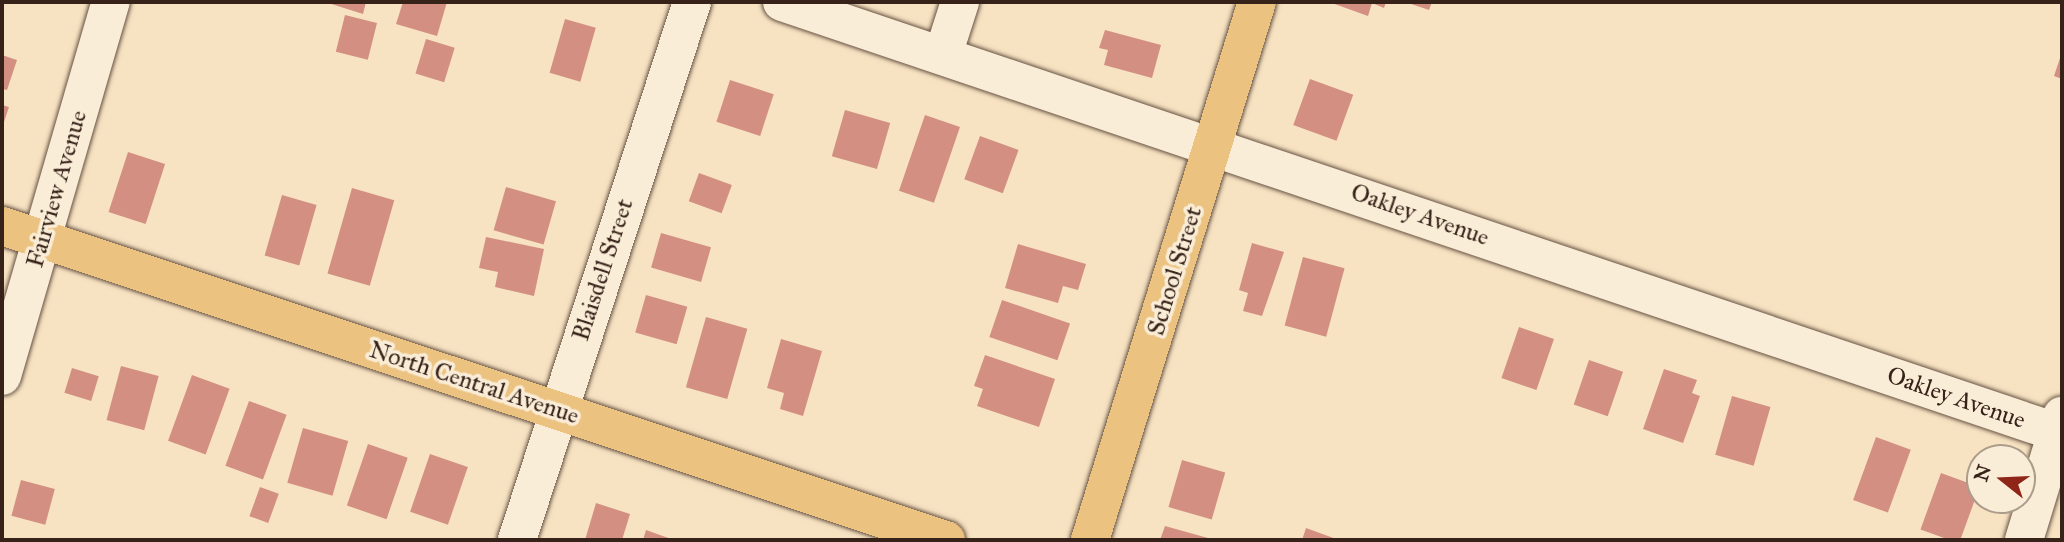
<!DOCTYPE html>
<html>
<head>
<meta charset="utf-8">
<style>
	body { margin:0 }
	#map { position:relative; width:2064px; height:542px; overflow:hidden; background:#f7e3c2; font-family:"IM FELL Great Primer",serif }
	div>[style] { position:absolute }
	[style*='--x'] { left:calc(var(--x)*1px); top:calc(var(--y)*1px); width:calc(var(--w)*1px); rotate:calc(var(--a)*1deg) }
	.building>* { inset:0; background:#d39082; transform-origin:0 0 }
	.roads { filter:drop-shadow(0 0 2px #675243) drop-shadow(0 0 2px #675243) }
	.minor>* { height:38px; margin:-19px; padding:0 19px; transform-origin:19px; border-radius:19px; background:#faedd7 }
	.major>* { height:38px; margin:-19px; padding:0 19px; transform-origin:19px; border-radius:19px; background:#ecc281 }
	span { translate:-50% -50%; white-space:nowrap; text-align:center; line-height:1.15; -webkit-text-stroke:7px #faedd7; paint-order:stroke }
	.street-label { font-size:24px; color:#372219 }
	.frame { position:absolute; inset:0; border:4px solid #372219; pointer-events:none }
	.north { position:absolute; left:1966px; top:444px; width:70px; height:70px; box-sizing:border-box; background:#faedd7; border:2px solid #ac9c8b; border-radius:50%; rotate:288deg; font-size:19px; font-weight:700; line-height:28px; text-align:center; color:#372219 }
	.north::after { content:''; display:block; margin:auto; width:24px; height:32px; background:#8f2418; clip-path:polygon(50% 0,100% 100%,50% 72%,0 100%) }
</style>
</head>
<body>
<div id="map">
	<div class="building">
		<div style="clip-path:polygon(325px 2px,366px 2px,363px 14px)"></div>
		<div style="clip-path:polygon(403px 2px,447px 2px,437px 36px,396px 24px)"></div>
		<div style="clip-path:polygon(1329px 2px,1386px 2px,1384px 8px,1372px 3px,1368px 16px)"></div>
		<div style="clip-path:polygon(1405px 2px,1432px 2px,1429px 10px)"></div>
		<div style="left:345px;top:15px;width:33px;height:38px;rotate:14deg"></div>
		<div style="left:565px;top:19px;width:32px;height:56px;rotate:16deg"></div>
		<div style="clip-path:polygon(1105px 30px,1161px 45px,1152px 78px,1104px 65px,1108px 50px,1099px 48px)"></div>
		<div style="left:426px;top:39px;width:30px;height:36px;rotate:17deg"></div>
		<div style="clip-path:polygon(2062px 52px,2062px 79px,2054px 76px)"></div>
		<div style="clip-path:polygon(2px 55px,17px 60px,7px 90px,2px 89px)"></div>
		<div style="left:1310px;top:79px;width:46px;height:49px;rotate:20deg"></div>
		<div style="left:730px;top:80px;width:46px;height:44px;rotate:18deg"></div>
		<div style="clip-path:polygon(2px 105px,9px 107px,2px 128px)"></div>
		<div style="left:845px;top:110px;width:47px;height:48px;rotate:16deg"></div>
		<div style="left:925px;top:115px;width:37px;height:80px;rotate:19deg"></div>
		<div style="left:980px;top:136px;width:41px;height:46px;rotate:20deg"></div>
		<div style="left:128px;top:152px;width:39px;height:63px;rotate:18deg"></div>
		<div style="left:699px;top:173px;width:35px;height:30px;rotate:20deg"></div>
		<div style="left:506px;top:187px;width:52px;height:45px;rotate:16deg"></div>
		<div style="left:352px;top:188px;width:44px;height:89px;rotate:16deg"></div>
		<div style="left:282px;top:195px;width:36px;height:63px;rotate:16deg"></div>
		<div style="left:661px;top:233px;width:52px;height:36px;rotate:16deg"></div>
		<div style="clip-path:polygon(486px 237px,544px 249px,534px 296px,495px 287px,498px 272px,479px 268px)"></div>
		<div style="clip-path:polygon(1252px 243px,1284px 252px,1262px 316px,1243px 311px,1248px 293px,1239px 290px)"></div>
		<div style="clip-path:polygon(1018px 244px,1086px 264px,1078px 290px,1063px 286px,1058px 303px,1005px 288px)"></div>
		<div style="left:1303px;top:257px;width:43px;height:71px;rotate:15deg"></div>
		<div style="left:646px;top:295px;width:43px;height:39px;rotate:16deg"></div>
		<div style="left:1002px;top:300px;width:72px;height:39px;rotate:19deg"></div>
		<div style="left:706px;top:317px;width:43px;height:73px;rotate:16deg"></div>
		<div style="left:1519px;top:327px;width:37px;height:54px;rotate:19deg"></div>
		<div style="clip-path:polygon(781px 339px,822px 351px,803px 416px,780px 409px,784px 393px,767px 388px)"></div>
		<div style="clip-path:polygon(985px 355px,1055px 379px,1039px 427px,977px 406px,983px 389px,974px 386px)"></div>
		<div style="left:1589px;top:360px;width:36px;height:47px;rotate:19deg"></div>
		<div style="left:121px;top:366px;width:39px;height:56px;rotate:15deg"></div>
		<div style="left:72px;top:368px;width:28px;height:26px;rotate:17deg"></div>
		<div style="clip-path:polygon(1664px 369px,1697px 380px,1692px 393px,1700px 396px,1683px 443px,1643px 429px)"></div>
		<div style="left:192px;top:375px;width:40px;height:70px;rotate:20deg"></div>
		<div style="left:1732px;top:396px;width:40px;height:61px;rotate:16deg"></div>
		<div style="left:249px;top:401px;width:40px;height:69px;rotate:20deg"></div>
		<div style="left:303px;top:428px;width:47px;height:57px;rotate:16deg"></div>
		<div style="left:1876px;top:437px;width:37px;height:67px;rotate:20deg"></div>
		<div style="left:368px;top:444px;width:42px;height:65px;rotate:19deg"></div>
		<div style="left:430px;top:454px;width:40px;height:61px;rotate:19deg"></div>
		<div style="left:1182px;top:460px;width:45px;height:49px;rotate:16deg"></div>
		<div style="left:1941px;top:473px;width:41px;height:60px;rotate:20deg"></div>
		<div style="left:21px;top:480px;width:35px;height:37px;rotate:15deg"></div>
		<div style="left:260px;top:487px;width:20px;height:31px;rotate:20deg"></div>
		<div style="clip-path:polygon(596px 503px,630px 514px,622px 540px,585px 540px)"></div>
		<div style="clip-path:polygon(1165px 526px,1208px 538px,1207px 540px,1160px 540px)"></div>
		<div style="clip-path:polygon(1306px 528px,1339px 540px,1302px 540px)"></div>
		<div style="clip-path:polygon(646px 530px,674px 540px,643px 540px)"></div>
	</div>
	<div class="roads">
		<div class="minor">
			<div style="--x:782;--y:2;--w:1345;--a:18.65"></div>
			<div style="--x:943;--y:55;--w:56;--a:-72.2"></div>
			<div style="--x:2;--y:376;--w:390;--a:-73.8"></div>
			<div style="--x:517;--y:540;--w:566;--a:-71.98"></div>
			<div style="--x:2024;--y:540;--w:130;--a:-73"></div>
		</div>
		<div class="major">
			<div style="--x:2;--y:226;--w:995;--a:18.4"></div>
			<div style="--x:1090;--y:540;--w:563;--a:-72.76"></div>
		</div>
	</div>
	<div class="street-label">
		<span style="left:57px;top:189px;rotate:-74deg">Fairview Avenue</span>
		<span style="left:1420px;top:215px;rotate:19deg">Oakley Avenue</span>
		<span style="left:603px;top:270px;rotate:-72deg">Blaisdell Street</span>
		<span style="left:1175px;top:271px;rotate:-73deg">School Street</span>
		<span style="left:474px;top:383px;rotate:18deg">North Central Avenue</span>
		<span style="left:1956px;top:398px;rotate:19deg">Oakley Avenue</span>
	</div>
	<div class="frame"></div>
	<div class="north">N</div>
</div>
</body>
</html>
